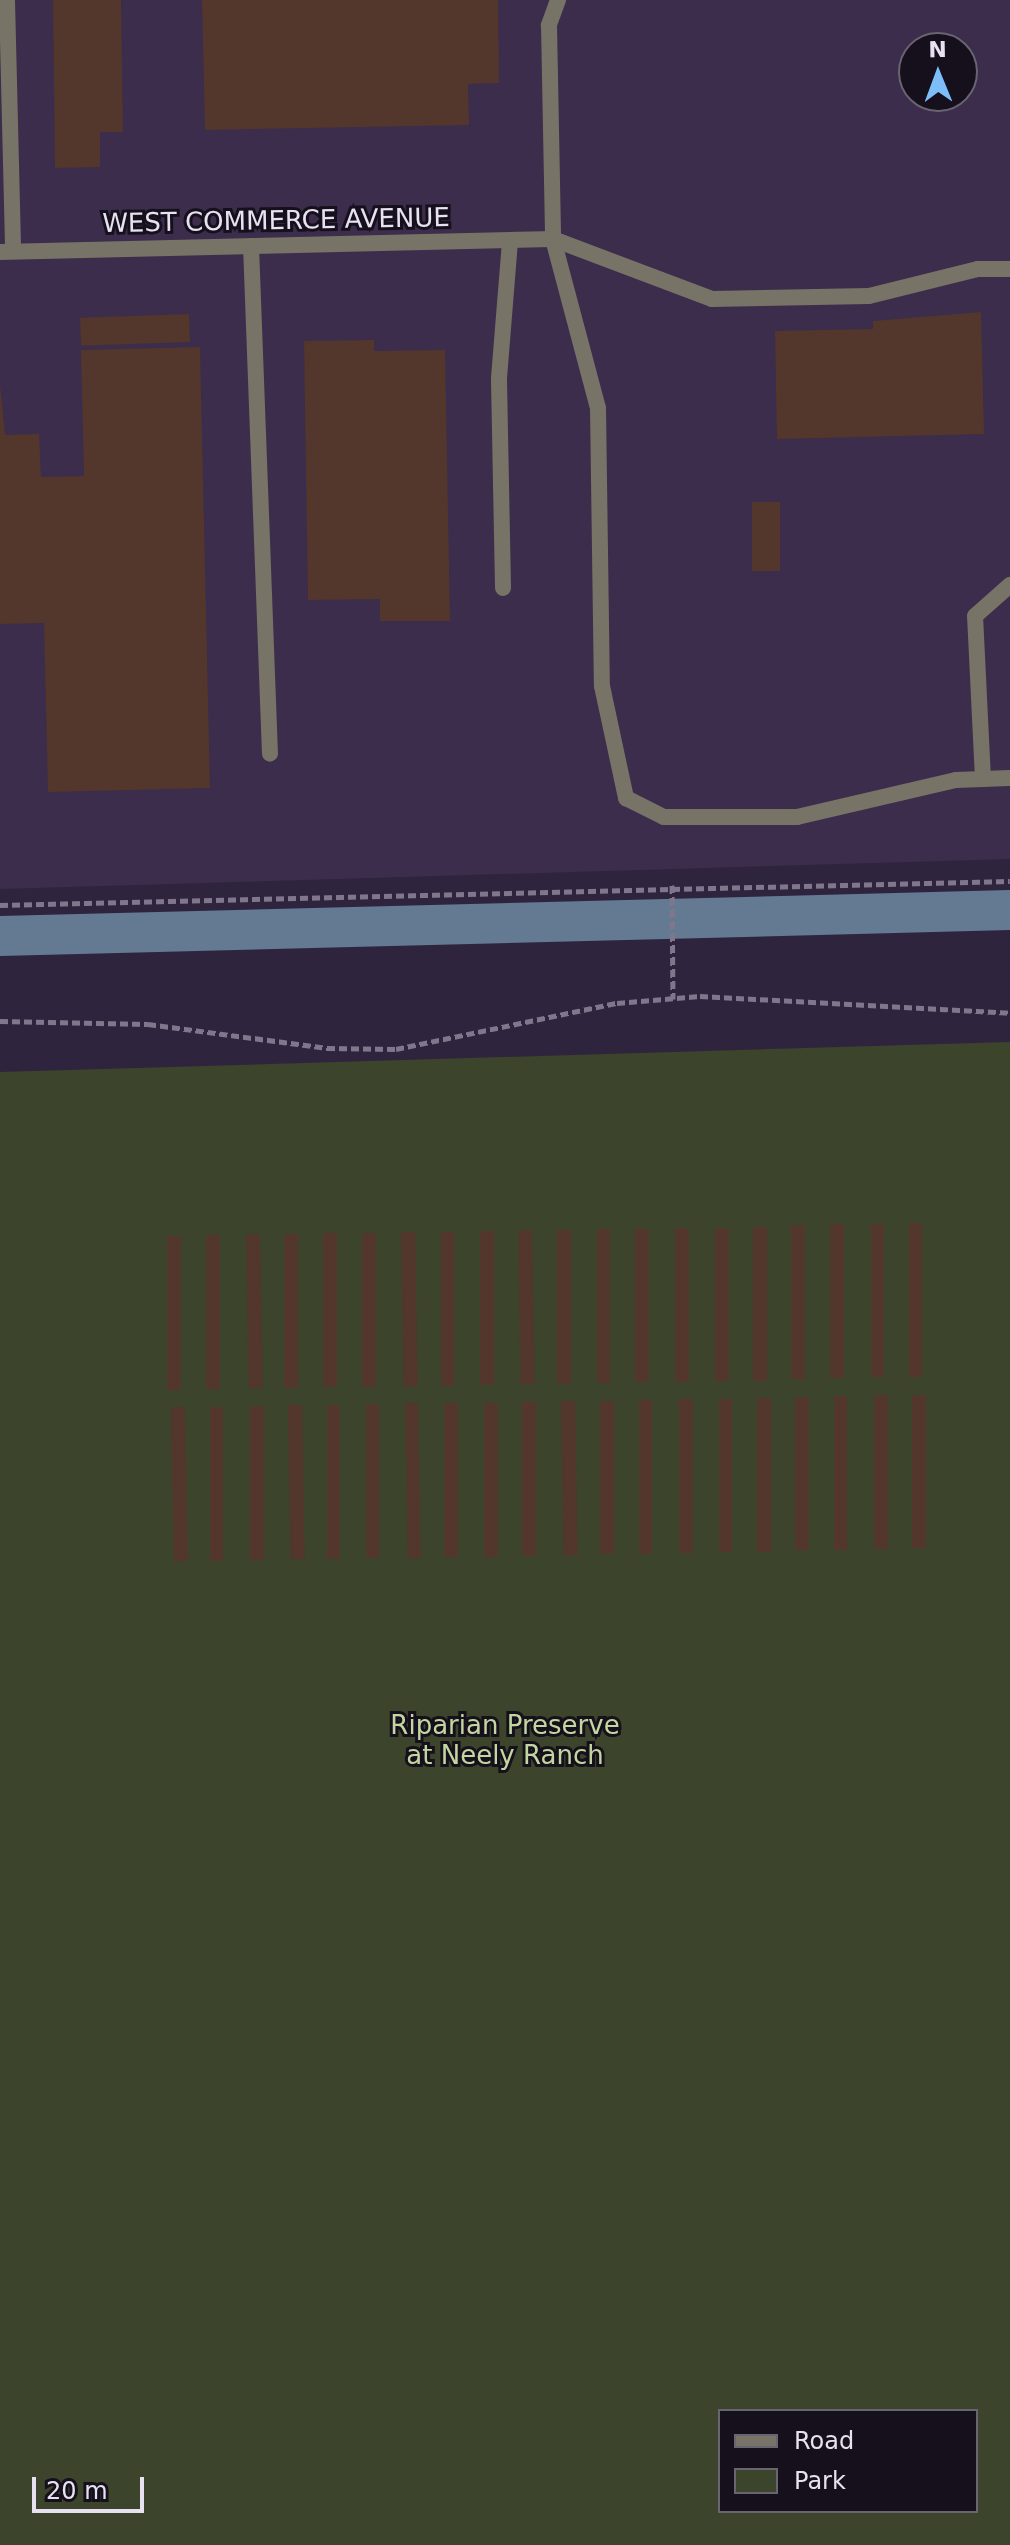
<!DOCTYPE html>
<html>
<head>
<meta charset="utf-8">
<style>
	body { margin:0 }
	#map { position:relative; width:1010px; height:2545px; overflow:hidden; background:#2f243d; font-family:"DejaVu Sans",sans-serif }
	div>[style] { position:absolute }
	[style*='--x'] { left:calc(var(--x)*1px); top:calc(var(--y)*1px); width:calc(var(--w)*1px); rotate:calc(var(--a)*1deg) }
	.built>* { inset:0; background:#3b2d4b }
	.green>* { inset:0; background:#3c442b }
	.canal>* { height:40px; margin:-20px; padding:0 20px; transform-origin:20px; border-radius:20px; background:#637a92 }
	.building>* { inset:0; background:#53362c; transform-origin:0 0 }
	.path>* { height:5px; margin-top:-2.5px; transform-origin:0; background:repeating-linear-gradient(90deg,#81778c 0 8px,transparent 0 12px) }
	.lane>* { height:16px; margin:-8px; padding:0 8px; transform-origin:8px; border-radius:8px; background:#777366 }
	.street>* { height:16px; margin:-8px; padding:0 8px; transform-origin:8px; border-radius:8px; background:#777366 }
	span { translate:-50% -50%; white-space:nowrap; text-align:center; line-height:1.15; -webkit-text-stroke:6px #15101b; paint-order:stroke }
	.street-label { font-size:26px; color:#e8e1f1 }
	.park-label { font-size:26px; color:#c3d6a0 }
	.legend { position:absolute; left:718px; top:2409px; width:260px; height:104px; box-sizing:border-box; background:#15101b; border:2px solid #696471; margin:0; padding:10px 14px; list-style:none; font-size:24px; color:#e8e1f1 }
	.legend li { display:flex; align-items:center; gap:16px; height:40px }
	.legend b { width:40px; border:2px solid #696471 }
	.north { position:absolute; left:898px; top:32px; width:80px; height:80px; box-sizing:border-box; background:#15101b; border:2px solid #696471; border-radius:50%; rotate:359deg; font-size:22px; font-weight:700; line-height:32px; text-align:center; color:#e8e1f1 }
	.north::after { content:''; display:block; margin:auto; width:28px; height:36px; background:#7dbef9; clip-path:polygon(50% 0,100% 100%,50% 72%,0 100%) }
	.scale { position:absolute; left:32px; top:2477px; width:112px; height:36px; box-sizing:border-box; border:4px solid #e8e1f1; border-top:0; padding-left:10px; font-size:24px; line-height:28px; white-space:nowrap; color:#e8e1f1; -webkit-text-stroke:6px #15101b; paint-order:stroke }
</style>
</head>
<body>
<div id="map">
	<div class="built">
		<div style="clip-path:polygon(evenodd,0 0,1010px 0,1010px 859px,0 889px,0 0,914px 48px,962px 48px,962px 96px,914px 96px,914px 48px)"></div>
	</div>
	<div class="green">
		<div style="clip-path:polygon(evenodd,1010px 1042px,1010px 2545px,0 2545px,0 1072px,1010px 1042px,720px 2411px,976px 2411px,976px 2511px,720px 2511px,720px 2411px)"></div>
	</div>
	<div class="canal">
		<div style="--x:0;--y:936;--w:1010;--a:-1.47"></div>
	</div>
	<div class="building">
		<div style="clip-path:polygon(53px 0,121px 0,123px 132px,100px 132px,100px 167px,55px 168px)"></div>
		<div style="clip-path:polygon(202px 0,498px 0,499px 83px,468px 84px,469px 125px,205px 130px)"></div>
		<div style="clip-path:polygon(981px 312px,984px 434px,777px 439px,775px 331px,873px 329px,873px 321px)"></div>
		<div style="left:189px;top:314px;width:28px;height:109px;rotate:88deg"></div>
		<div style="clip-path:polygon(374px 340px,374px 351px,445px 350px,450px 621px,380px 621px,380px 599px,308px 600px,304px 341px)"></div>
		<div style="clip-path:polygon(200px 347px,210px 788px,48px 792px,44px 623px,0 624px,0 384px,5px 435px,39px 434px,41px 477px,84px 476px,81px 350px)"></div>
		<div style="left:752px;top:502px;width:28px;height:69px"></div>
		<div style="left:909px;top:1223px;width:13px;height:154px"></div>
		<div style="left:830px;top:1224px;width:14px;height:154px"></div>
		<div style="left:871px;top:1224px;width:13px;height:153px"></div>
		<div style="left:791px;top:1225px;width:14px;height:154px"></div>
		<div style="left:753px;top:1227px;width:14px;height:154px"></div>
		<div style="left:675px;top:1228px;width:14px;height:154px"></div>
		<div style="left:715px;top:1228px;width:14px;height:153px"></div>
		<div style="left:597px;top:1229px;width:13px;height:154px"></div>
		<div style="left:635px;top:1229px;width:14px;height:153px"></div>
		<div style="left:532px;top:1230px;width:154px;height:14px;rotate:89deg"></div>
		<div style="left:557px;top:1230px;width:14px;height:154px"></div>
		<div style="left:480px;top:1231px;width:14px;height:154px"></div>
		<div style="left:415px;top:1232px;width:154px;height:14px;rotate:89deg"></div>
		<div style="left:441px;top:1232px;width:13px;height:154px"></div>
		<div style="left:323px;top:1233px;width:14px;height:154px"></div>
		<div style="left:362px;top:1233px;width:14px;height:154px"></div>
		<div style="left:260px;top:1234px;width:154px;height:14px;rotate:89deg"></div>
		<div style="left:284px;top:1234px;width:14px;height:154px"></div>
		<div style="left:206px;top:1235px;width:14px;height:154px"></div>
		<div style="left:167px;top:1236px;width:14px;height:154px"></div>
		<div style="left:874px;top:1395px;width:14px;height:154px"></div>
		<div style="left:912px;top:1395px;width:14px;height:153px"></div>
		<div style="left:834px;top:1396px;width:13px;height:154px"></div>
		<div style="left:795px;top:1397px;width:14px;height:153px"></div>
		<div style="left:757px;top:1398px;width:14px;height:154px"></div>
		<div style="left:679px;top:1399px;width:14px;height:154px"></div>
		<div style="left:719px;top:1399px;width:13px;height:153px"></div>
		<div style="left:639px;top:1400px;width:13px;height:154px"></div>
		<div style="left:575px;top:1401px;width:154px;height:14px;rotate:89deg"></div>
		<div style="left:600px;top:1401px;width:14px;height:153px"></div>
		<div style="left:522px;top:1402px;width:14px;height:154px"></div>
		<div style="left:418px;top:1403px;width:155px;height:13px;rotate:89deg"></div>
		<div style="left:444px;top:1403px;width:14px;height:154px"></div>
		<div style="left:484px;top:1403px;width:14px;height:154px"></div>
		<div style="left:366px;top:1404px;width:13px;height:154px"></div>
		<div style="left:302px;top:1405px;width:154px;height:14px;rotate:89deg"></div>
		<div style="left:327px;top:1405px;width:13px;height:154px"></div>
		<div style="left:250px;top:1406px;width:14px;height:154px"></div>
		<div style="left:185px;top:1407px;width:154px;height:14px;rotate:89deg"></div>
		<div style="left:210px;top:1407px;width:13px;height:154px"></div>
	</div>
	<div class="path">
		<div style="--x:672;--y:885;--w:114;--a:89.5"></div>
		<div style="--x:0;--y:905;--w:1010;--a:-1.36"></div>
		<div style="--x:0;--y:1021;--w:148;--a:1.2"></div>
		<div style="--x:148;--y:1024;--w:181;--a:7.6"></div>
		<div style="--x:327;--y:1048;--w:69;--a:0.8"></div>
		<div style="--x:396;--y:1049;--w:226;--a:-11.8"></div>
		<div style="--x:617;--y:1003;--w:83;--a:-4.8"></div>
		<div style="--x:700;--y:996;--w:310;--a:3.1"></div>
	</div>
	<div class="lane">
		<div style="--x:7;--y:0;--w:251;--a:88.6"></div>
		<div style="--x:558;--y:0;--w:27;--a:110"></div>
		<div style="--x:549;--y:25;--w:214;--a:88.9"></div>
		<div style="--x:553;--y:239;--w:175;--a:75.1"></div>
		<div style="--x:598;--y:408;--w:278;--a:89.2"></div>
		<div style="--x:602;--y:686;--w:115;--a:77.9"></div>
		<div style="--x:626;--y:798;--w:42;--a:26.6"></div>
		<div style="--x:664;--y:817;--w:133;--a:0"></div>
		<div style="--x:797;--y:817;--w:163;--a:-13.1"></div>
		<div style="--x:956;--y:780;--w:54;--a:-2.1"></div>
		<div style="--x:553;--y:239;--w:170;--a:20.7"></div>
		<div style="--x:712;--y:299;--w:157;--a:-1.1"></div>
		<div style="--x:869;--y:296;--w:112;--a:-13.9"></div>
		<div style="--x:978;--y:269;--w:32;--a:0"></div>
		<div style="--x:251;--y:246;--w:508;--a:87.86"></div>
		<div style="--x:503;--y:588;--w:210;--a:-91.1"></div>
		<div style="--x:499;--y:378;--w:138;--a:-85.4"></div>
		<div style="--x:983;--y:779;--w:163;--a:-92.8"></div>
		<div style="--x:975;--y:616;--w:47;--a:-41.5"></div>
	</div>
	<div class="street">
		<div style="--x:0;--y:252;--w:553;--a:-1.35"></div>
	</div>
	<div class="street-label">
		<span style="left:276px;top:221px;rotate:-1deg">WEST COMMERCE AVENUE</span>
	</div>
	<div class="park-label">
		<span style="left:505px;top:1741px">Riparian Preserve<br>at Neely Ranch</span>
	</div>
	<ul class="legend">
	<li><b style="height:10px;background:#777366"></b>Road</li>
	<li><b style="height:22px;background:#3c442b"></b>Park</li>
	</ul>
	<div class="north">N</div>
	<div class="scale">20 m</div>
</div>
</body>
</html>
